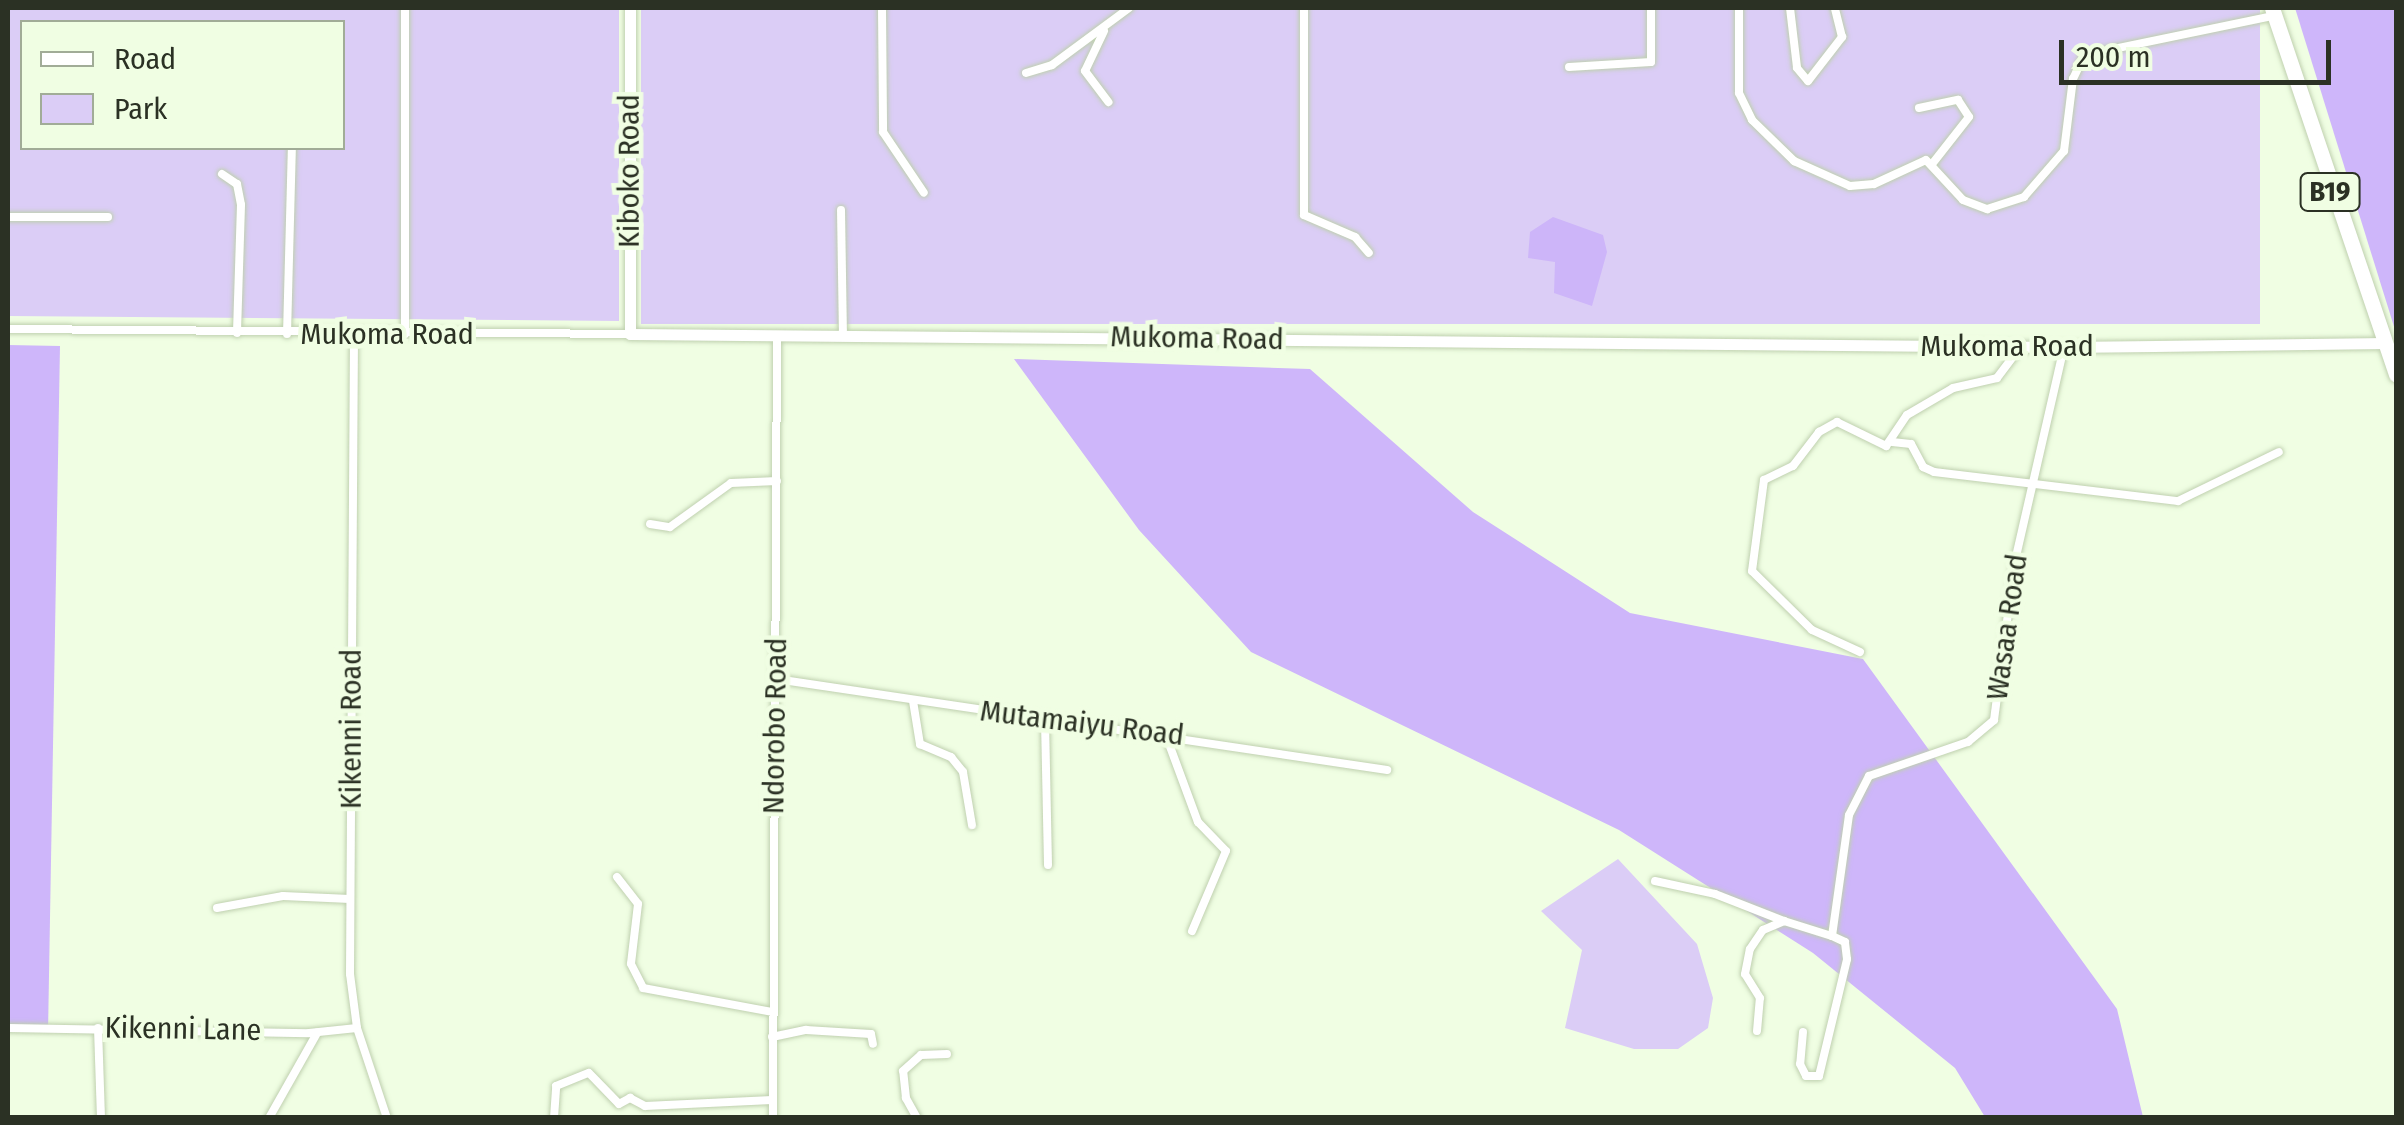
<!DOCTYPE html>
<html>
<head>
<meta charset="utf-8">
<style>
	body { margin:0 }
	#map { position:relative; width:2404px; height:1125px; overflow:hidden; background:#f0fee3; font-family:"Fira Sans Condensed",sans-serif }
	div>[style] { position:absolute }
	[style*='--x'] { left:calc(var(--x)*1px); top:calc(var(--y)*1px); width:calc(var(--w)*1px); rotate:calc(var(--a)*1deg) }
	.green>* { inset:0; background:#dbcdf6; transform-origin:0 0 }
	.forest>* { inset:0; background:#ceb6fa; transform-origin:0 0 }
	.water>* { inset:0; background:#cdb5f9 }
	.roads { filter:drop-shadow(0 0 2px #bfd0af) drop-shadow(0 0 2px #bfd0af) }
	.street>* { height:8px; margin:-4px; padding:0 4px; transform-origin:4px; border-radius:4px; background:#fff }
	.secondary>* { height:11px; margin:-5.5px; padding:0 5.5px; transform-origin:5.5px; border-radius:5.5px; background:#fff }
	.highway>* { height:15px; margin:-7.5px; padding:0 7.5px; transform-origin:7.5px; border-radius:7.5px; background:#fff }
	span { translate:-50% -50%; white-space:nowrap; text-align:center; line-height:1.15; -webkit-text-stroke:9px #f0fee3; paint-order:stroke }
	.shield-label span { padding:2px 8px; background:#f0fee3; border:2px solid; border-radius:8px; -webkit-text-stroke-width:0 }
	.shield-label { font-size:28px; color:#2b3124; font-weight:700 }
	.street-label { font-size:30px; color:#2b3124 }
	.frame { position:absolute; inset:0; border:10px solid #2b3124; pointer-events:none }
	.legend { position:absolute; left:20px; top:20px; width:325px; height:130px; box-sizing:border-box; background:#f0fee3; border:2px solid #a1ac97; margin:0; padding:12px 18px; list-style:none; font-size:30px; color:#2b3124 }
	.legend li { display:flex; align-items:center; gap:20px; height:50px }
	.legend b { width:50px; border:2px solid #a1ac97 }
	.scale { position:absolute; left:2059px; top:40px; width:272px; height:45px; box-sizing:border-box; border:5px solid #2b3124; border-top:0; padding-left:12px; font-size:30px; line-height:35px; white-space:nowrap; color:#2b3124; -webkit-text-stroke:8px #f0fee3; paint-order:stroke }
</style>
</head>
<body>
<div id="map">
	<div class="green">
		<div style="clip-path:polygon(evenodd,8px 8px,619px 8px,619px 321px,8px 316px,8px 8px,22px 22px,342px 22px,342px 148px,22px 148px,22px 22px)"></div>
		<div style="left:641px;top:8px;width:1619px;height:316px"></div>
		<div style="clip-path:polygon(1618px 859px,1697px 944px,1713px 998px,1708px 1028px,1678px 1049px,1634px 1049px,1565px 1028px,1582px 950px,1541px 911px)"></div>
	</div>
	<div class="forest">
		<div style="clip-path:polygon(2295px 8px,2396px 8px,2396px 333px)"></div>
		<div style="left:8px;top:345px;width:52px;height:681px;rotate:1deg"></div>
		<div style="clip-path:polygon(1014px 359px,1310px 369px,1473px 512px,1630px 613px,1863px 659px,2117px 1009px,2143px 1117px,1985px 1117px,1955px 1068px,1813px 953px,1619px 830px,1251px 652px,1139px 530px)"></div>
	</div>
	<div class="water">
		<div style="clip-path:polygon(1553px 217px,1603px 235px,1607px 252px,1592px 306px,1554px 293px,1555px 262px,1528px 258px,1530px 232px)"></div>
	</div>
	<div class="roads">
		<div class="street">
			<div style="--x:405;--y:8;--w:326;--a:90"></div>
			<div style="--x:882;--y:8;--w:124;--a:89.5"></div>
			<div style="--x:883;--y:132;--w:73;--a:56.1"></div>
			<div style="--x:1304;--y:8;--w:207;--a:90"></div>
			<div style="--x:1304;--y:215;--w:56;--a:23.3"></div>
			<div style="--x:1355;--y:237;--w:21;--a:49"></div>
			<div style="--x:1739;--y:8;--w:85;--a:90"></div>
			<div style="--x:1739;--y:93;--w:30;--a:64"></div>
			<div style="--x:1752;--y:120;--w:59;--a:44.3"></div>
			<div style="--x:1794;--y:161;--w:61;--a:24.1"></div>
			<div style="--x:1850;--y:186;--w:24;--a:-5"></div>
			<div style="--x:1874;--y:184;--w:57;--a:-24.8"></div>
			<div style="--x:1926;--y:160;--w:54;--a:47.2"></div>
			<div style="--x:1963;--y:200;--w:26;--a:21"></div>
			<div style="--x:1987;--y:209;--w:39;--a:-18"></div>
			<div style="--x:2024;--y:197;--w:61;--a:-49"></div>
			<div style="--x:2064;--y:151;--w:73;--a:-82.9"></div>
			<div style="--x:2073;--y:79;--w:26;--a:-65"></div>
			<div style="--x:2084;--y:55;--w:193;--a:-11.7"></div>
			<div style="--x:1790;--y:8;--w:60;--a:83.3"></div>
			<div style="--x:1797;--y:68;--w:17;--a:50"></div>
			<div style="--x:1808;--y:81;--w:56;--a:-52.3"></div>
			<div style="--x:1842;--y:37;--w:30;--a:-104"></div>
			<div style="--x:1104;--y:31;--w:44;--a:115.4"></div>
			<div style="--x:1085;--y:71;--w:39;--a:53"></div>
			<div style="--x:1569;--y:67;--w:82;--a:-3.5"></div>
			<div style="--x:1651;--y:62;--w:54;--a:-90"></div>
			<div style="--x:1026;--y:73;--w:27;--a:-17"></div>
			<div style="--x:1052;--y:65;--w:96;--a:-36.5"></div>
			<div style="--x:1919;--y:108;--w:40;--a:-12"></div>
			<div style="--x:1958;--y:100;--w:20;--a:57"></div>
			<div style="--x:1969;--y:117;--w:60;--a:128.2"></div>
			<div style="--x:222;--y:174;--w:18;--a:34"></div>
			<div style="--x:237;--y:184;--w:21;--a:79"></div>
			<div style="--x:241;--y:205;--w:128;--a:91.8"></div>
			<div style="--x:841;--y:210;--w:125;--a:89.1"></div>
			<div style="--x:8;--y:217;--w:100;--a:0"></div>
			<div style="--x:8;--y:329;--w:622;--a:0.46"></div>
			<div style="--x:287;--y:334;--w:186;--a:-88.5"></div>
			<div style="--x:354;--y:335;--w:639;--a:90.36"></div>
			<div style="--x:350;--y:974;--w:54;--a:82.6"></div>
			<div style="--x:357;--y:1028;--w:95;--a:71.6"></div>
			<div style="--x:1892;--y:442;--w:19;--a:6"></div>
			<div style="--x:1911;--y:444;--w:26;--a:62"></div>
			<div style="--x:1923;--y:467;--w:12;--a:24"></div>
			<div style="--x:1934;--y:472;--w:246;--a:6.8"></div>
			<div style="--x:2178;--y:501;--w:112;--a:-25.9"></div>
			<div style="--x:650;--y:524;--w:20;--a:9"></div>
			<div style="--x:670;--y:527;--w:75;--a:-35.8"></div>
			<div style="--x:731;--y:483;--w:46;--a:-2.5"></div>
			<div style="--x:1860;--y:652;--w:53;--a:-155.4"></div>
			<div style="--x:1812;--y:630;--w:84;--a:-135.5"></div>
			<div style="--x:1752;--y:571;--w:92;--a:-82.5"></div>
			<div style="--x:1764;--y:480;--w:32;--a:-26"></div>
			<div style="--x:1793;--y:466;--w:43;--a:-52.6"></div>
			<div style="--x:1819;--y:432;--w:21;--a:-29"></div>
			<div style="--x:1837;--y:422;--w:55;--a:26.1"></div>
			<div style="--x:1886;--y:446;--w:37;--a:-56"></div>
			<div style="--x:1907;--y:415;--w:53;--a:-30.4"></div>
			<div style="--x:1953;--y:388;--w:45;--a:-12.8"></div>
			<div style="--x:1997;--y:378;--w:39;--a:-53"></div>
			<div style="--x:776;--y:679;--w:618;--a:8.47"></div>
			<div style="--x:913;--y:701;--w:44;--a:80.8"></div>
			<div style="--x:920;--y:744;--w:34;--a:23"></div>
			<div style="--x:951;--y:757;--w:19;--a:51"></div>
			<div style="--x:963;--y:772;--w:54;--a:80.4"></div>
			<div style="--x:1045;--y:721;--w:144;--a:88.8"></div>
			<div style="--x:1165;--y:733;--w:95;--a:69.7"></div>
			<div style="--x:1198;--y:822;--w:40;--a:46"></div>
			<div style="--x:1226;--y:851;--w:87;--a:113"></div>
			<div style="--x:617;--y:877;--w:34;--a:52"></div>
			<div style="--x:638;--y:904;--w:60;--a:96.7"></div>
			<div style="--x:631;--y:964;--w:27;--a:63"></div>
			<div style="--x:643;--y:988;--w:131;--a:10.5"></div>
			<div style="--x:1655;--y:881;--w:61;--a:12.2"></div>
			<div style="--x:1715;--y:894;--w:74;--a:21.4"></div>
			<div style="--x:217;--y:908;--w:67;--a:-10.3"></div>
			<div style="--x:283;--y:896;--w:67;--a:2.6"></div>
			<div style="--x:8;--y:1028;--w:301;--a:1"></div>
			<div style="--x:309;--y:1033;--w:48;--a:-5.9"></div>
			<div style="--x:98;--y:1028;--w:90;--a:88.1"></div>
			<div style="--x:1757;--y:1031;--w:33;--a:-85"></div>
			<div style="--x:1760;--y:998;--w:28;--a:-122"></div>
			<div style="--x:1745;--y:974;--w:25;--a:-79"></div>
			<div style="--x:1750;--y:949;--w:23;--a:-56"></div>
			<div style="--x:1763;--y:930;--w:23;--a:-23"></div>
			<div style="--x:1784;--y:921;--w:50;--a:17.4"></div>
			<div style="--x:1832;--y:936;--w:122;--a:-82"></div>
			<div style="--x:1849;--y:815;--w:44;--a:-62.9"></div>
			<div style="--x:1869;--y:776;--w:105;--a:-19"></div>
			<div style="--x:1968;--y:742;--w:34;--a:-40"></div>
			<div style="--x:1994;--y:720;--w:160;--a:-82.5"></div>
			<div style="--x:2015;--y:561;--w:220;--a:-77.1"></div>
			<div style="--x:1803;--y:1032;--w:32;--a:95"></div>
			<div style="--x:1800;--y:1064;--w:13;--a:63"></div>
			<div style="--x:1806;--y:1076;--w:13;--a:0"></div>
			<div style="--x:1819;--y:1076;--w:120;--a:-76.5"></div>
			<div style="--x:1847;--y:959;--w:17;--a:-97"></div>
			<div style="--x:1845;--y:942;--w:14;--a:-155"></div>
			<div style="--x:772;--y:1037;--w:35;--a:-12"></div>
			<div style="--x:806;--y:1030;--w:65;--a:3.5"></div>
			<div style="--x:871;--y:1034;--w:10;--a:79"></div>
			<div style="--x:269;--y:1118;--w:98;--a:-60.5"></div>
			<div style="--x:554;--y:1118;--w:32;--a:-86"></div>
			<div style="--x:556;--y:1086;--w:35;--a:-22"></div>
			<div style="--x:589;--y:1073;--w:43;--a:45.9"></div>
			<div style="--x:619;--y:1104;--w:13;--a:-29"></div>
			<div style="--x:630;--y:1098;--w:17;--a:28"></div>
			<div style="--x:645;--y:1106;--w:127;--a:-2.7"></div>
			<div style="--x:773;--y:1118;--w:783;--a:-89.71"></div>
			<div style="--x:917;--y:1118;--w:23;--a:-119"></div>
			<div style="--x:906;--y:1098;--w:27;--a:-96"></div>
			<div style="--x:903;--y:1071;--w:24;--a:-42"></div>
			<div style="--x:921;--y:1055;--w:26;--a:-2"></div>
		</div>
		<div class="secondary">
			<div style="--x:630;--y:8;--w:326;--a:90"></div>
			<div style="--x:630;--y:334;--w:1434;--a:0.52"></div>
			<div style="--x:2064;--y:347;--w:322;--a:-0.7"></div>
		</div>
		<div class="highway">
			<div style="--x:2272;--y:8;--w:387;--a:71.3"></div>
		</div>
	</div>
	<div class="shield-label">
		<span style="left:2330px;top:192px">B19</span>
	</div>
	<div class="street-label">
		<span style="left:629px;top:171px;rotate:-90deg">Kiboko Road</span>
		<span style="left:387px;top:334px">Mukoma Road</span>
		<span style="left:1197px;top:338px;rotate:1deg">Mukoma Road</span>
		<span style="left:2007px;top:346px">Mukoma Road</span>
		<span style="left:2007px;top:627px;rotate:-82deg">Wasaa Road</span>
		<span style="left:1082px;top:723px;rotate:7deg">Mutamaiyu Road</span>
		<span style="left:775px;top:726px;rotate:-89deg">Ndorobo Road</span>
		<span style="left:351px;top:729px;rotate:-90deg">Kikenni Road</span>
		<span style="left:183px;top:1029px;rotate:1deg">Kikenni Lane</span>
	</div>
	<div class="frame"></div>
	<ul class="legend">
	<li><b style="height:12px;background:#fff"></b>Road</li>
	<li><b style="height:28px;background:#dbcdf6"></b>Park</li>
	</ul>
	<div class="scale">200 m</div>
</div>
</body>
</html>
